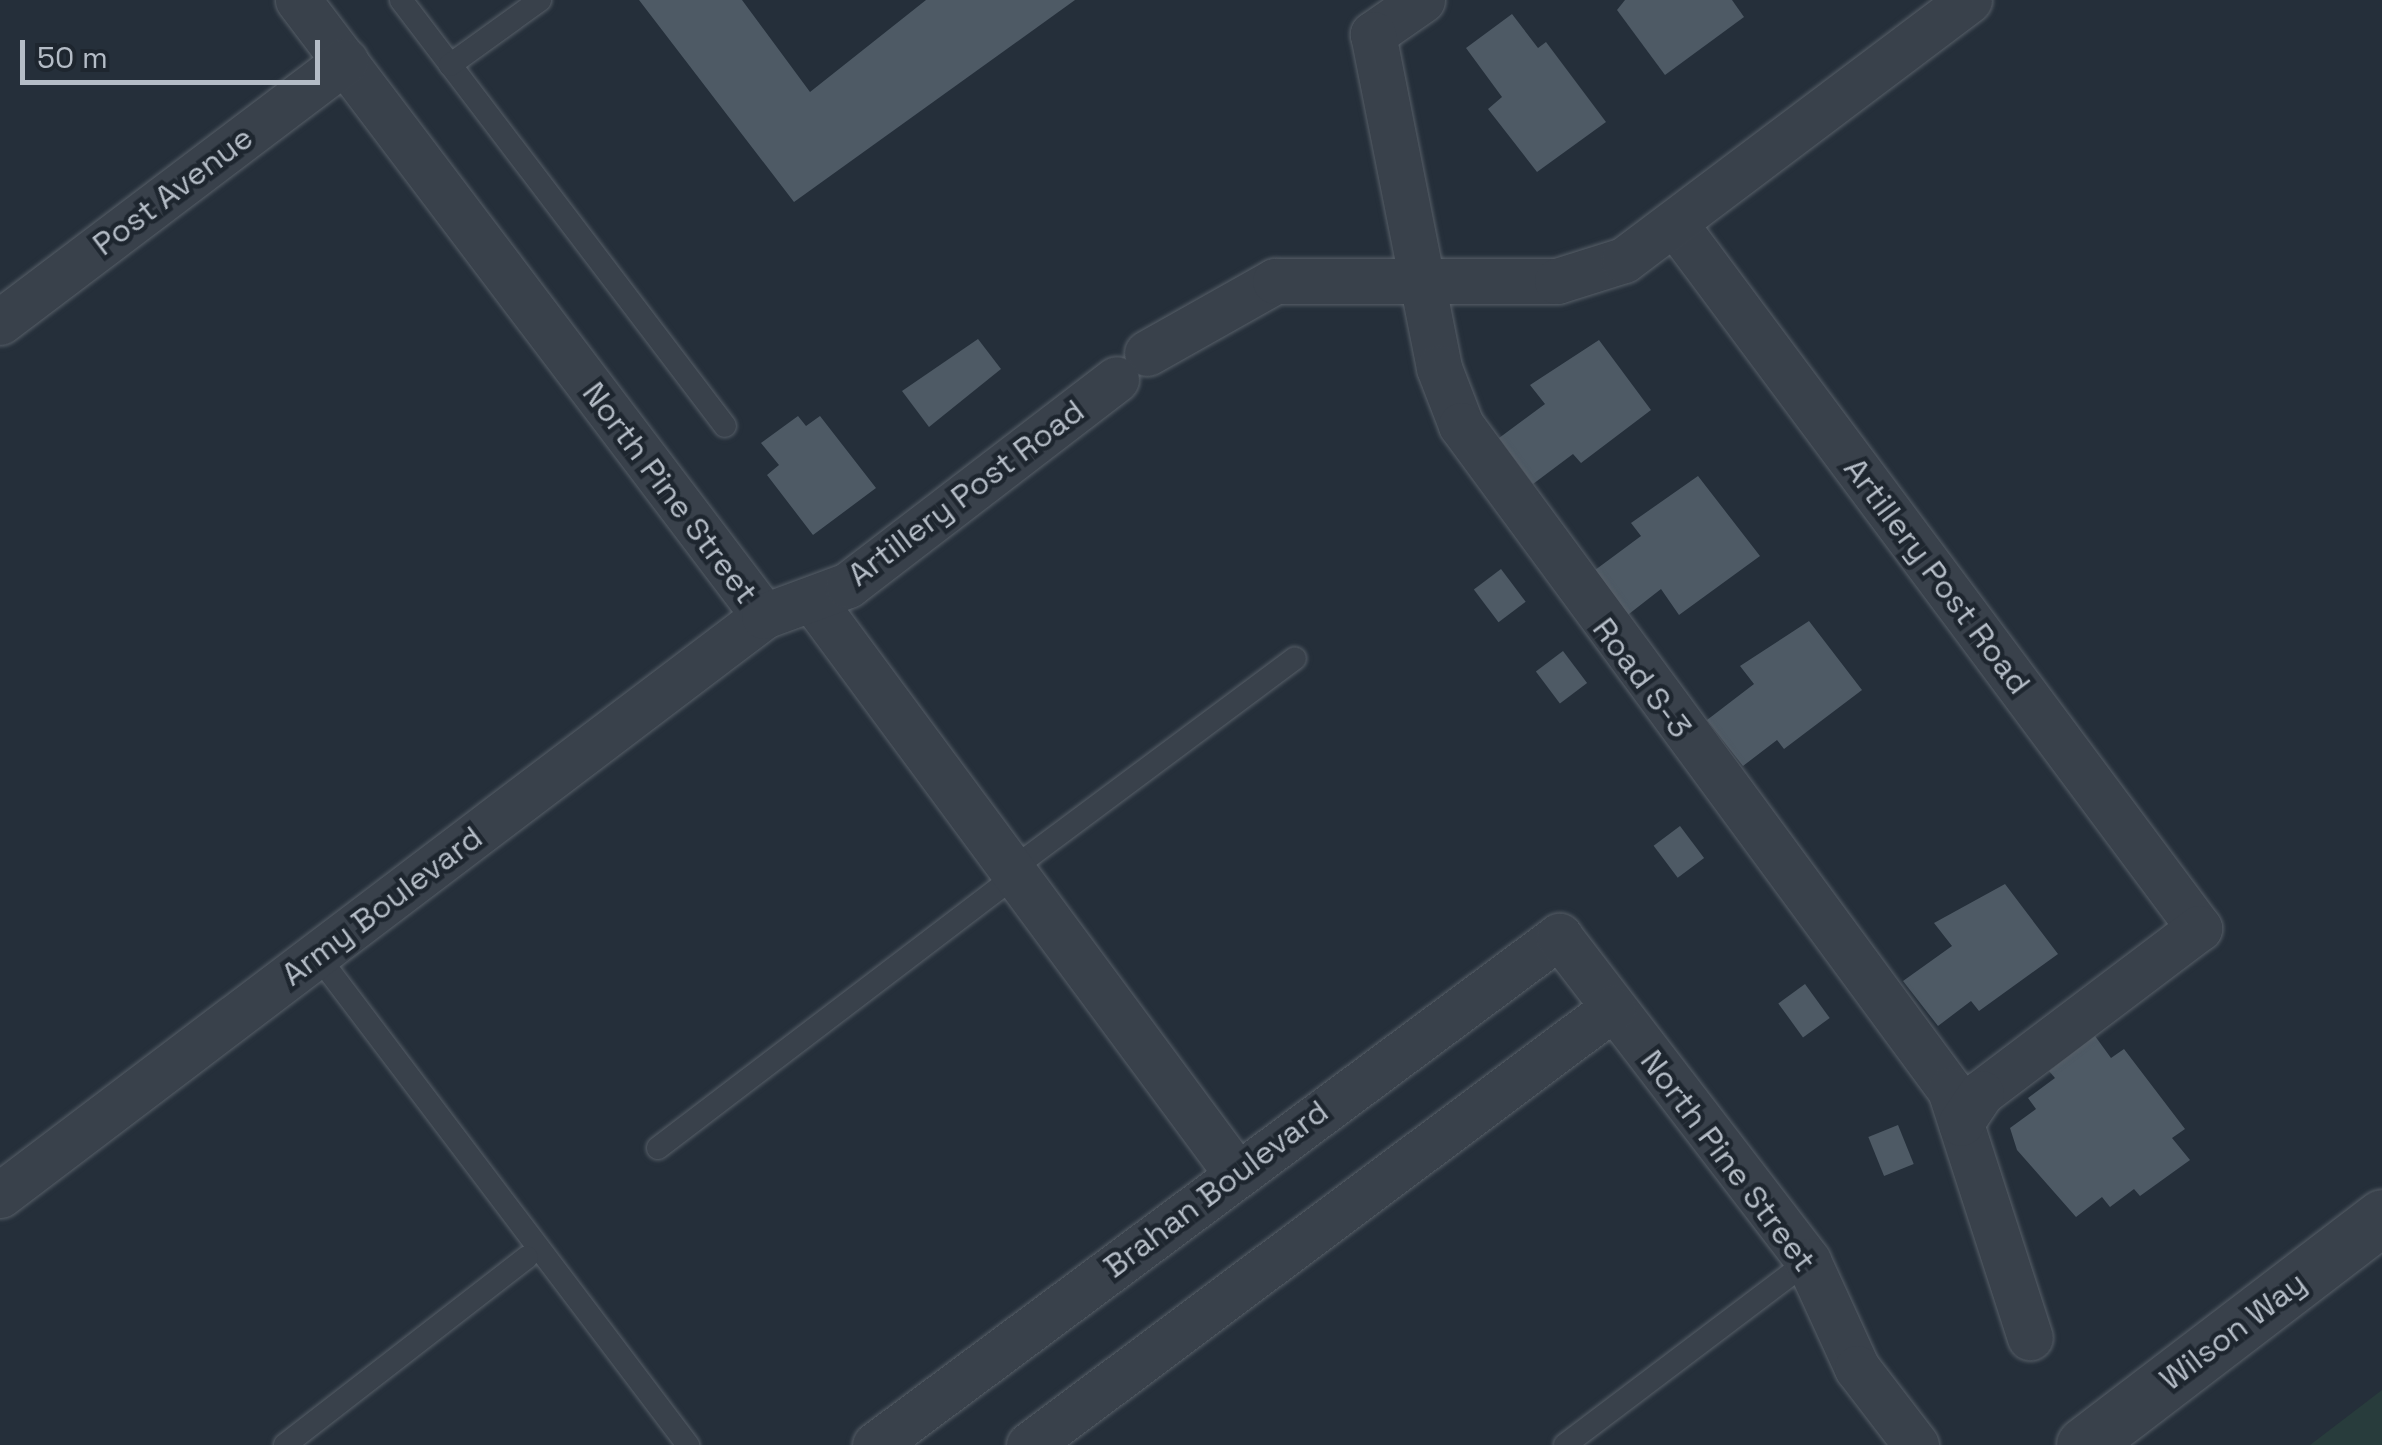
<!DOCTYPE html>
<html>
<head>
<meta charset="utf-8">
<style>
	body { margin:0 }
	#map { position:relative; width:2382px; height:1445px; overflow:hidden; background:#252f3a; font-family:"Space Grotesk",sans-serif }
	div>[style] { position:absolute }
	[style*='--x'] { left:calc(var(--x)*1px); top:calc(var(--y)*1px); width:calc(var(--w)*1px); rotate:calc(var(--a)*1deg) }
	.green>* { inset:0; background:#283c3c }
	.building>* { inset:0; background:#4e5a65; transform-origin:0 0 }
	.roads { filter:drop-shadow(0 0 2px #575f68) drop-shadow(0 0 2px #575f68) }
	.service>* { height:22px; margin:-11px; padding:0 11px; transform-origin:11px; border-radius:11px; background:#39414b }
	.minor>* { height:45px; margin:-22.5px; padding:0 22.5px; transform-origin:22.5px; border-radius:22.5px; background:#39414b }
	.tertiary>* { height:55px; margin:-27.5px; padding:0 27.5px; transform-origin:27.5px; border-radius:27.5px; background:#39414b }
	span { translate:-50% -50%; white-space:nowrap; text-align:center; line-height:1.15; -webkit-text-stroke:9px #1e262f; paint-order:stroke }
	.street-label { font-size:32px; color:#b4bcc6 }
	.scale { position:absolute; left:20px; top:40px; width:300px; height:45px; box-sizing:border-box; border:5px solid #b4bcc6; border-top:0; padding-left:12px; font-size:30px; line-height:35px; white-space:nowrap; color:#b4bcc6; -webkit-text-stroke:8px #1e262f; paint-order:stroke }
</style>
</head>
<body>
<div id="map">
	<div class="green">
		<div style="clip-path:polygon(2382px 1390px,2382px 1445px,2310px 1445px)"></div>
	</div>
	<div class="building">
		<div style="clip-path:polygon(639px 0,742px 0,810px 92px,926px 0,1075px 0,794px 202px)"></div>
		<div style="clip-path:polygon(1625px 0,1732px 0,1744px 17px,1665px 75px,1617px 10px)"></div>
		<div style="clip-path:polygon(1512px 14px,1538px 48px,1546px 42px,1606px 122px,1537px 172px,1488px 109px,1502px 97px,1466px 48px)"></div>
		<div style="clip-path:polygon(978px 339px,1001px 369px,929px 427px,902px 391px)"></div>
		<div style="clip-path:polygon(1599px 340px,1651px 410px,1581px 463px,1573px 454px,1533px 484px,1499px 438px,1545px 404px,1530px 385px)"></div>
		<div style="clip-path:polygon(798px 416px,806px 426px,820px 416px,876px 488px,813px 535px,767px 475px,779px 465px,761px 443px)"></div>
		<div style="clip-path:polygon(1698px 476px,1760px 556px,1679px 615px,1661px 589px,1620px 621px,1587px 576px,1641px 536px,1631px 523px)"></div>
		<div style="left:1501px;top:569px;width:41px;height:34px;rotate:53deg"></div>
		<div style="clip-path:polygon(1809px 621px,1862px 690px,1784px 749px,1777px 740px,1743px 766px,1707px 720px,1754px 684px,1740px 666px)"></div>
		<div style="left:1563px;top:651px;width:40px;height:34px;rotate:53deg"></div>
		<div style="left:1680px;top:826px;width:40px;height:33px;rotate:53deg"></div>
		<div style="clip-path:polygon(2005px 884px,2058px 954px,1979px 1011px,1971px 1001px,1938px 1026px,1903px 981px,1952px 946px,1934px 923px)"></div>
		<div style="left:1805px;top:984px;width:42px;height:33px;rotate:54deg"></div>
		<div style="clip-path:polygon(2095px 1036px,2111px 1058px,2124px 1049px,2185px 1129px,2172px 1138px,2190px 1160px,2140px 1196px,2134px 1189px,2110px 1207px,2102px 1197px,2076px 1217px,2017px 1150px,2010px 1128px,2036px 1109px,2028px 1098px,2055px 1078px,2049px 1071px)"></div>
		<div style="left:1898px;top:1125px;width:42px;height:32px;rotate:68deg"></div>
	</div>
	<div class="roads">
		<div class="service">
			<div style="--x:401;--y:0;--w:535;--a:52.74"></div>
			<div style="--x:450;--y:65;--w:111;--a:-35.8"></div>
			<div style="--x:1011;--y:870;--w:354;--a:-36.7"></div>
			<div style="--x:317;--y:955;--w:615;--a:52.87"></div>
			<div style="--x:658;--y:1148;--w:449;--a:-37.3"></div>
			<div style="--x:285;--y:1445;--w:306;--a:-37.8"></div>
			<div style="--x:1565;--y:1445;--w:305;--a:-37.1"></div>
		</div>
		<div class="minor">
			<div style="--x:298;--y:0;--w:772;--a:52.89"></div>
			<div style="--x:1422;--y:0;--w:60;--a:145.2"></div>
			<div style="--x:1373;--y:34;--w:340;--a:78.8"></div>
			<div style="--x:1439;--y:368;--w:61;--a:68.9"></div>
			<div style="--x:1461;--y:425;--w:825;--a:53.67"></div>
			<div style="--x:1950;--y:1090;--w:260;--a:72.1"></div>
			<div style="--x:1675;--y:224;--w:878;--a:53.34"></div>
			<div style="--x:2199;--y:928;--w:273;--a:142.9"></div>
			<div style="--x:1981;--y:1093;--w:36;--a:124"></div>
			<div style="--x:0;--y:322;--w:433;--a:-37.1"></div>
			<div style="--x:1147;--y:353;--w:147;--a:-29.4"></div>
			<div style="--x:1275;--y:281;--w:282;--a:0"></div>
			<div style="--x:1557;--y:281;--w:70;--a:-17.4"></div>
			<div style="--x:1624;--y:260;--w:432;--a:-37"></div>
			<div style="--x:814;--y:602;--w:710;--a:53.53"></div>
			<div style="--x:0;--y:1195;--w:959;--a:-37.16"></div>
			<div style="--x:764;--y:616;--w:90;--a:-20.3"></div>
			<div style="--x:848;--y:585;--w:338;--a:-37.5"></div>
			<div style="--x:875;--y:1445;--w:853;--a:-36.65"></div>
			<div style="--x:1559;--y:936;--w:409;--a:52.5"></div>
			<div style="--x:1808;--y:1261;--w:118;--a:65.4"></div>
			<div style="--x:1857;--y:1368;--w:97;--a:52.5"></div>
			<div style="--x:1029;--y:1445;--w:729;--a:-36.81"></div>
		</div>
		<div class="tertiary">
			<div style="--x:2084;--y:1445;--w:375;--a:-37.4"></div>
		</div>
	</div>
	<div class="street-label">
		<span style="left:173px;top:191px;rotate:-37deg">Post Avenue</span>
		<span style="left:670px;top:493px;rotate:53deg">North Pine Street</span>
		<span style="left:966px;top:493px;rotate:-37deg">Artillery Post Road</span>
		<span style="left:1937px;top:576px;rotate:53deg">Artillery Post Road</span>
		<span style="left:1642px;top:678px;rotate:53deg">Road S-3</span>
		<span style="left:382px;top:906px;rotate:-37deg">Army Boulevard</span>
		<span style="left:1728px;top:1161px;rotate:53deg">North Pine Street</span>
		<span style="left:1216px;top:1189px;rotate:-37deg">Brahan Boulevard</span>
		<span style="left:2233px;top:1331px;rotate:-37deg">Wilson Way</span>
	</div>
	<div class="scale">50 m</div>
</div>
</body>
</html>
